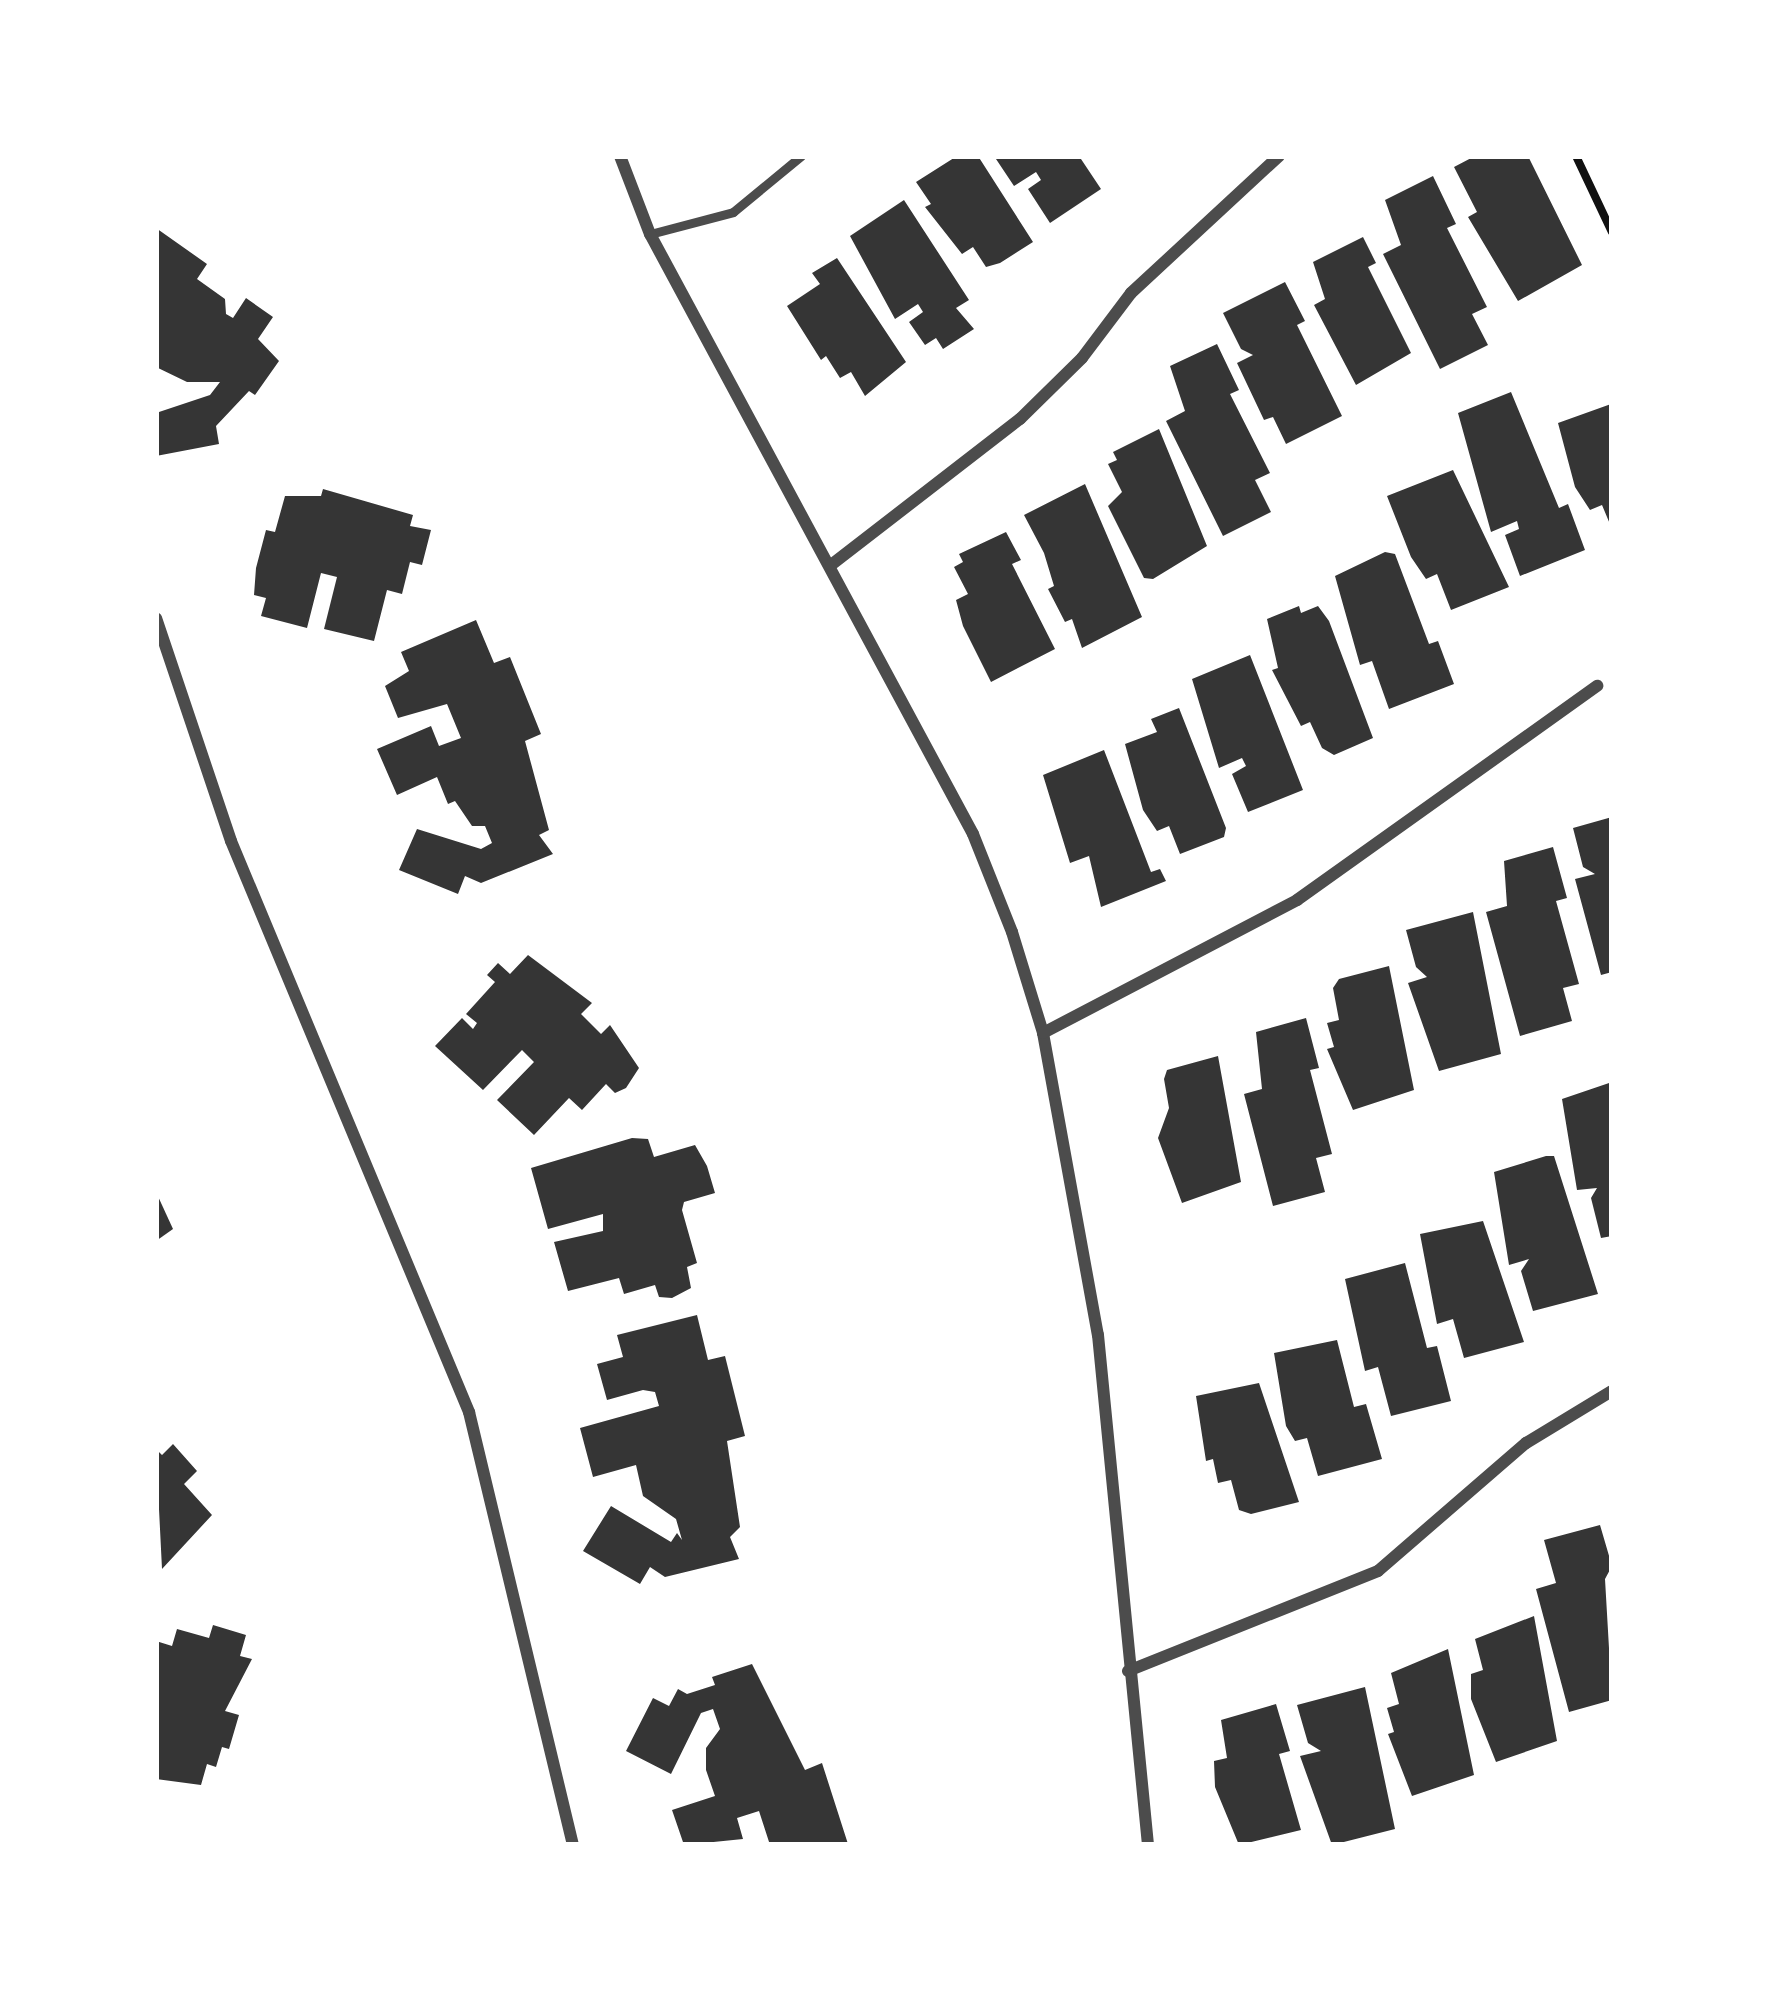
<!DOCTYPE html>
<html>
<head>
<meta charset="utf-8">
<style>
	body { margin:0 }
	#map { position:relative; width:1768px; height:2001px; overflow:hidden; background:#fff; font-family:"Exo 2",sans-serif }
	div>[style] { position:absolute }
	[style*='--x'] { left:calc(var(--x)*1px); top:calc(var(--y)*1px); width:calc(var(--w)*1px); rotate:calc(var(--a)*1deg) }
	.building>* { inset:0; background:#353535 }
	.path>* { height:8px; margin:-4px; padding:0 4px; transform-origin:4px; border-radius:4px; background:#111 }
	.service>* { height:9px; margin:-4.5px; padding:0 4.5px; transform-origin:4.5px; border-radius:4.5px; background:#4c4c4c }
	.minor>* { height:12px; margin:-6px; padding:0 6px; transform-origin:6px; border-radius:6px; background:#4c4c4c }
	span { translate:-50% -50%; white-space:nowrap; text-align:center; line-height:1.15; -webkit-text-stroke:10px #fff; paint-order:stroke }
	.frame { position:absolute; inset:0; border:159px solid #fff; pointer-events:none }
</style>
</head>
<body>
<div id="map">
	<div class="building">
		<div style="clip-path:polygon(957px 156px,978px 156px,1033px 242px,1000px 263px,986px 267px,973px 247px,962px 254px,925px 207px,931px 204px,916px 182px)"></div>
		<div style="clip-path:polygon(994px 156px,1079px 156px,1101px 189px,1050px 223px,1028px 189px,1041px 180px,1036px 172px,1014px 186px)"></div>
		<div style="clip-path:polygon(1475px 156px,1528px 156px,1582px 265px,1518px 301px,1468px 217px,1477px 212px,1454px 167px)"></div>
		<div style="clip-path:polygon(1433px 176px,1456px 224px,1447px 228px,1487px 307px,1472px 314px,1488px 345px,1440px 369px,1383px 254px,1401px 245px,1385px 200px)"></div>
		<div style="clip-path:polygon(904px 200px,969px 300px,956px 308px,974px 329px,943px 349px,936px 338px,925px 345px,909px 322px,923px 312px,918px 304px,895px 319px,850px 236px)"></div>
		<div style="clip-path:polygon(156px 228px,207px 264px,197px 279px,225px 299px,226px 314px,233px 318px,246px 298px,273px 317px,258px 339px,279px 361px,255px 395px,249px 391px,216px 426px,219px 444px,156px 456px,156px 413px,210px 395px,220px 382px,187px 382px,156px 367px)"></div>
		<div style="clip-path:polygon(1363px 237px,1376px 263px,1368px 267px,1411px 353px,1356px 385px,1314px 305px,1325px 299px,1313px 262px)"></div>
		<div style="clip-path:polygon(837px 258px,906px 362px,865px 396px,851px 372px,840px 378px,826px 356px,821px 360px,787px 306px,820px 284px,812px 273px)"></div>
		<div style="clip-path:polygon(1285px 282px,1305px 321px,1297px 325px,1342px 416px,1286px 444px,1273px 417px,1264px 420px,1237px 363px,1253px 355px,1241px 349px,1223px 313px)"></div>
		<div style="clip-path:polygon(1217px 344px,1239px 390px,1230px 394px,1270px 473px,1255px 480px,1271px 512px,1223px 536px,1166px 421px,1185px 411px,1170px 366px)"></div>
		<div style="clip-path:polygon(1511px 392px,1559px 508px,1568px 504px,1585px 550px,1520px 576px,1505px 535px,1519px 529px,1517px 521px,1491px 532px,1458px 413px)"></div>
		<div style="clip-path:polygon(1611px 404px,1612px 407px,1612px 529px,1602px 505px,1590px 510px,1575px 487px,1558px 423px)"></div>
		<div style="clip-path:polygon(1159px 429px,1207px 546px,1153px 579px,1144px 578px,1108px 506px,1122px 492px,1108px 464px,1117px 460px,1113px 452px)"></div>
		<div style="clip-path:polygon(1453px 470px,1509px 587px,1451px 610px,1437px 574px,1426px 579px,1411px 557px,1387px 496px)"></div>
		<div style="clip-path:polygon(1085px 484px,1142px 617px,1082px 648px,1072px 619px,1065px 622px,1048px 589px,1054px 586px,1044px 553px,1024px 515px)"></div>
		<div style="clip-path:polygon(323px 489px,413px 515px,410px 526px,431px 530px,422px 565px,410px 562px,402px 594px,387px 590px,374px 641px,324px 629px,337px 577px,321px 573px,307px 628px,261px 616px,266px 598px,254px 595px,256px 568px,266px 530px,275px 532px,285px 496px,321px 496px)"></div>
		<div style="clip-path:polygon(1006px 532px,1021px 560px,1012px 564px,1055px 649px,991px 682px,963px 626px,956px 600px,968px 594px,954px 567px,963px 562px,959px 554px)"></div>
		<div style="clip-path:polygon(1385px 552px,1395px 554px,1429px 644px,1438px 641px,1454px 684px,1389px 709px,1372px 661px,1360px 665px,1335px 576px)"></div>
		<div style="clip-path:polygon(1299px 606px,1301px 613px,1318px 606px,1329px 621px,1373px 738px,1334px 755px,1322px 748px,1310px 722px,1301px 726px,1272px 670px,1278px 668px,1267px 619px)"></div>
		<div style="clip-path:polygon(476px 620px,494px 663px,510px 657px,541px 734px,525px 741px,549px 830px,539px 835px,553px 854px,481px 883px,465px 876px,458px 894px,399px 870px,417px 829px,481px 849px,492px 843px,485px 826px,472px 826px,455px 801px,448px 804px,437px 777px,397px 795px,377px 749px,431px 726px,439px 746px,461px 738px,447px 704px,398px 718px,385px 686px,409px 671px,401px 652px)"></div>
		<div style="clip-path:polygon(1250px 655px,1303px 790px,1248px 812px,1232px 774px,1246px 766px,1242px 758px,1219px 768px,1192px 679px)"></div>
		<div style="clip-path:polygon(1179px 708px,1226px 828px,1224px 837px,1180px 854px,1169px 826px,1157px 831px,1143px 810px,1125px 744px,1157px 732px,1151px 719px)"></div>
		<div style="clip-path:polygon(1104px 750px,1151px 872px,1160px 869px,1166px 881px,1101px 907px,1089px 856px,1070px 863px,1043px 775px)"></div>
		<div style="clip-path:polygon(1612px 817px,1612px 972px,1601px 975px,1575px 879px,1595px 874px,1583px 867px,1573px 828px)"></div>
		<div style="clip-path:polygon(1553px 847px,1567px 898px,1556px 901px,1579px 984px,1563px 988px,1572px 1021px,1520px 1036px,1486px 912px,1507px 906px,1504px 861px)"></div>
		<div style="clip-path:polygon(1473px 912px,1501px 1054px,1439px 1071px,1408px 983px,1427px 977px,1416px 967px,1406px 930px)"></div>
		<div style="clip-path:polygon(528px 955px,592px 1003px,581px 1014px,601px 1034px,610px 1025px,639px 1068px,626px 1088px,615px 1093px,606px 1084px,582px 1110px,569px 1098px,534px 1135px,497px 1100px,534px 1062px,522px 1050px,483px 1090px,435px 1046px,462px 1018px,473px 1029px,477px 1023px,466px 1014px,495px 982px,487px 975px,498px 963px,510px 974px)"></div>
		<div style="clip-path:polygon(1389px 966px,1414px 1090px,1353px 1110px,1327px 1049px,1334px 1047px,1327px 1023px,1339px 1020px,1333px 988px,1339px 979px)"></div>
		<div style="clip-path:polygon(1306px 1018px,1319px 1068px,1310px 1070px,1332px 1154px,1316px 1158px,1325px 1192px,1273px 1206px,1244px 1094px,1262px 1089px,1256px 1032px)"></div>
		<div style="clip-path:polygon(1218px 1056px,1241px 1182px,1182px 1203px,1158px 1138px,1169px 1108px,1164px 1079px,1167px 1070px)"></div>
		<div style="clip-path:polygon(1612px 1082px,1612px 1236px,1601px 1238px,1591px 1198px,1597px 1188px,1577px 1190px,1562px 1099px)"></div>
		<div style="clip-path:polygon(632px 1138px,648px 1139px,654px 1157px,695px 1145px,707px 1166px,715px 1193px,684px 1202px,682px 1210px,697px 1263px,687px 1267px,691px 1288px,672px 1298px,659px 1297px,655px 1285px,624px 1294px,619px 1278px,568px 1291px,554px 1242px,603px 1231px,603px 1214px,548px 1229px,531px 1168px)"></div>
		<div style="clip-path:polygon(1546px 1156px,1554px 1156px,1598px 1294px,1533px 1311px,1521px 1271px,1529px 1259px,1509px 1265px,1494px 1172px)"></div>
		<div style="clip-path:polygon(156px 1192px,173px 1229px,156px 1241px)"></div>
		<div style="clip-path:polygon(1483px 1221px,1524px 1342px,1464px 1358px,1453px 1319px,1437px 1324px,1420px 1234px)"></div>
		<div style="clip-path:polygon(1405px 1263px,1427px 1348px,1437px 1346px,1451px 1401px,1391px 1416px,1378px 1367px,1365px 1371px,1345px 1279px)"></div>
		<div style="clip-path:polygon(697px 1315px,708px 1360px,725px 1356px,745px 1436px,727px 1441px,740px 1527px,730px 1537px,739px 1559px,665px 1577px,650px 1567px,640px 1584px,583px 1551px,611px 1506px,671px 1542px,677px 1533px,682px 1540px,676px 1519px,643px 1496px,636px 1465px,593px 1477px,580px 1428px,659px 1406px,655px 1392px,643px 1390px,607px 1400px,597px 1364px,623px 1357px,617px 1335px)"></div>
		<div style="clip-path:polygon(1337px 1340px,1354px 1407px,1366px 1404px,1382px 1459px,1318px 1476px,1307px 1438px,1295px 1441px,1286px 1426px,1274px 1353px)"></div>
		<div style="clip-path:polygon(1259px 1383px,1299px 1502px,1251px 1514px,1239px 1510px,1231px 1480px,1218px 1483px,1213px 1459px,1206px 1461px,1196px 1396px)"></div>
		<div style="clip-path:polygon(173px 1444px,197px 1471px,184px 1484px,212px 1515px,162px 1569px,156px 1449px,162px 1455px)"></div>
		<div style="clip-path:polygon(1600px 1525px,1612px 1566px,1605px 1579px,1612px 1700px,1569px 1712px,1536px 1589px,1556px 1583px,1544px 1540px)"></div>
		<div style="clip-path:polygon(1534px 1616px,1557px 1741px,1496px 1762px,1471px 1699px,1471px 1674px,1483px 1670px,1475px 1639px)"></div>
		<div style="clip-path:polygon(213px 1625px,246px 1635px,240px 1656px,252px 1659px,225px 1711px,239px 1715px,229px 1749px,222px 1747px,216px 1767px,207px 1764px,201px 1785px,156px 1779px,156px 1641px,172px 1646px,177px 1629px,209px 1638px)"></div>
		<div style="clip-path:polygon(1448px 1649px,1474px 1775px,1412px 1796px,1388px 1734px,1394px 1732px,1387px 1708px,1399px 1704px,1391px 1673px)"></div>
		<div style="clip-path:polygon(752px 1664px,805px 1770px,822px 1763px,848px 1844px,770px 1845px,759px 1811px,737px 1818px,743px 1839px,684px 1845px,672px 1810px,715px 1796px,706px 1770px,706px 1748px,720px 1729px,713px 1709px,701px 1713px,671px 1774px,626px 1751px,653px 1698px,669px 1706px,678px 1689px,687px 1694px,715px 1685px,712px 1677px)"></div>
		<div style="clip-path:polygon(1365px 1687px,1395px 1829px,1332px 1845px,1300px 1756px,1321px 1751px,1308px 1743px,1297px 1705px)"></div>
		<div style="clip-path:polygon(1276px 1704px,1290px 1751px,1279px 1754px,1301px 1830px,1239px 1845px,1215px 1787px,1214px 1761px,1227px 1758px,1221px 1720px)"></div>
	</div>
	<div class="path">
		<div style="--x:1576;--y:156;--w:84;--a:64.7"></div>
	</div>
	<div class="service">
		<div style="--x:650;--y:234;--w:86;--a:-14.8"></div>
		<div style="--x:733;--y:212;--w:88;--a:-39.5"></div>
	</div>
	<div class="minor">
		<div style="--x:620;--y:156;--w:84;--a:69"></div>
		<div style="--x:650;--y:234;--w:681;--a:61.7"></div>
		<div style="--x:973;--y:834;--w:105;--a:68.3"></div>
		<div style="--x:1012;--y:932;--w:106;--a:72.9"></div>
		<div style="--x:1043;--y:1033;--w:307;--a:79.7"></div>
		<div style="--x:1098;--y:1335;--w:512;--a:84.4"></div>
		<div style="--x:831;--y:565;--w:239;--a:-37.7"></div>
		<div style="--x:1020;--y:419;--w:87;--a:-44.5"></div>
		<div style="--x:1082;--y:358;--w:81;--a:-53"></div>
		<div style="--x:1131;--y:293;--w:202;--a:-42.8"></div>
		<div style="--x:156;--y:618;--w:235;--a:71.4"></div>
		<div style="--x:231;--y:841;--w:619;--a:67.37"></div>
		<div style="--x:469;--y:1412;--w:445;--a:76.5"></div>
		<div style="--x:1043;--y:1033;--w:287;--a:-27.6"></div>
		<div style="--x:1297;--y:900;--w:369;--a:-35.5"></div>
		<div style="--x:1128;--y:1671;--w:269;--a:-21.8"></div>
		<div style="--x:1378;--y:1571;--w:196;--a:-40.9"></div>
		<div style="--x:1526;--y:1443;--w:100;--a:-31.2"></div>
	</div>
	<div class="frame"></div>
</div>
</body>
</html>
